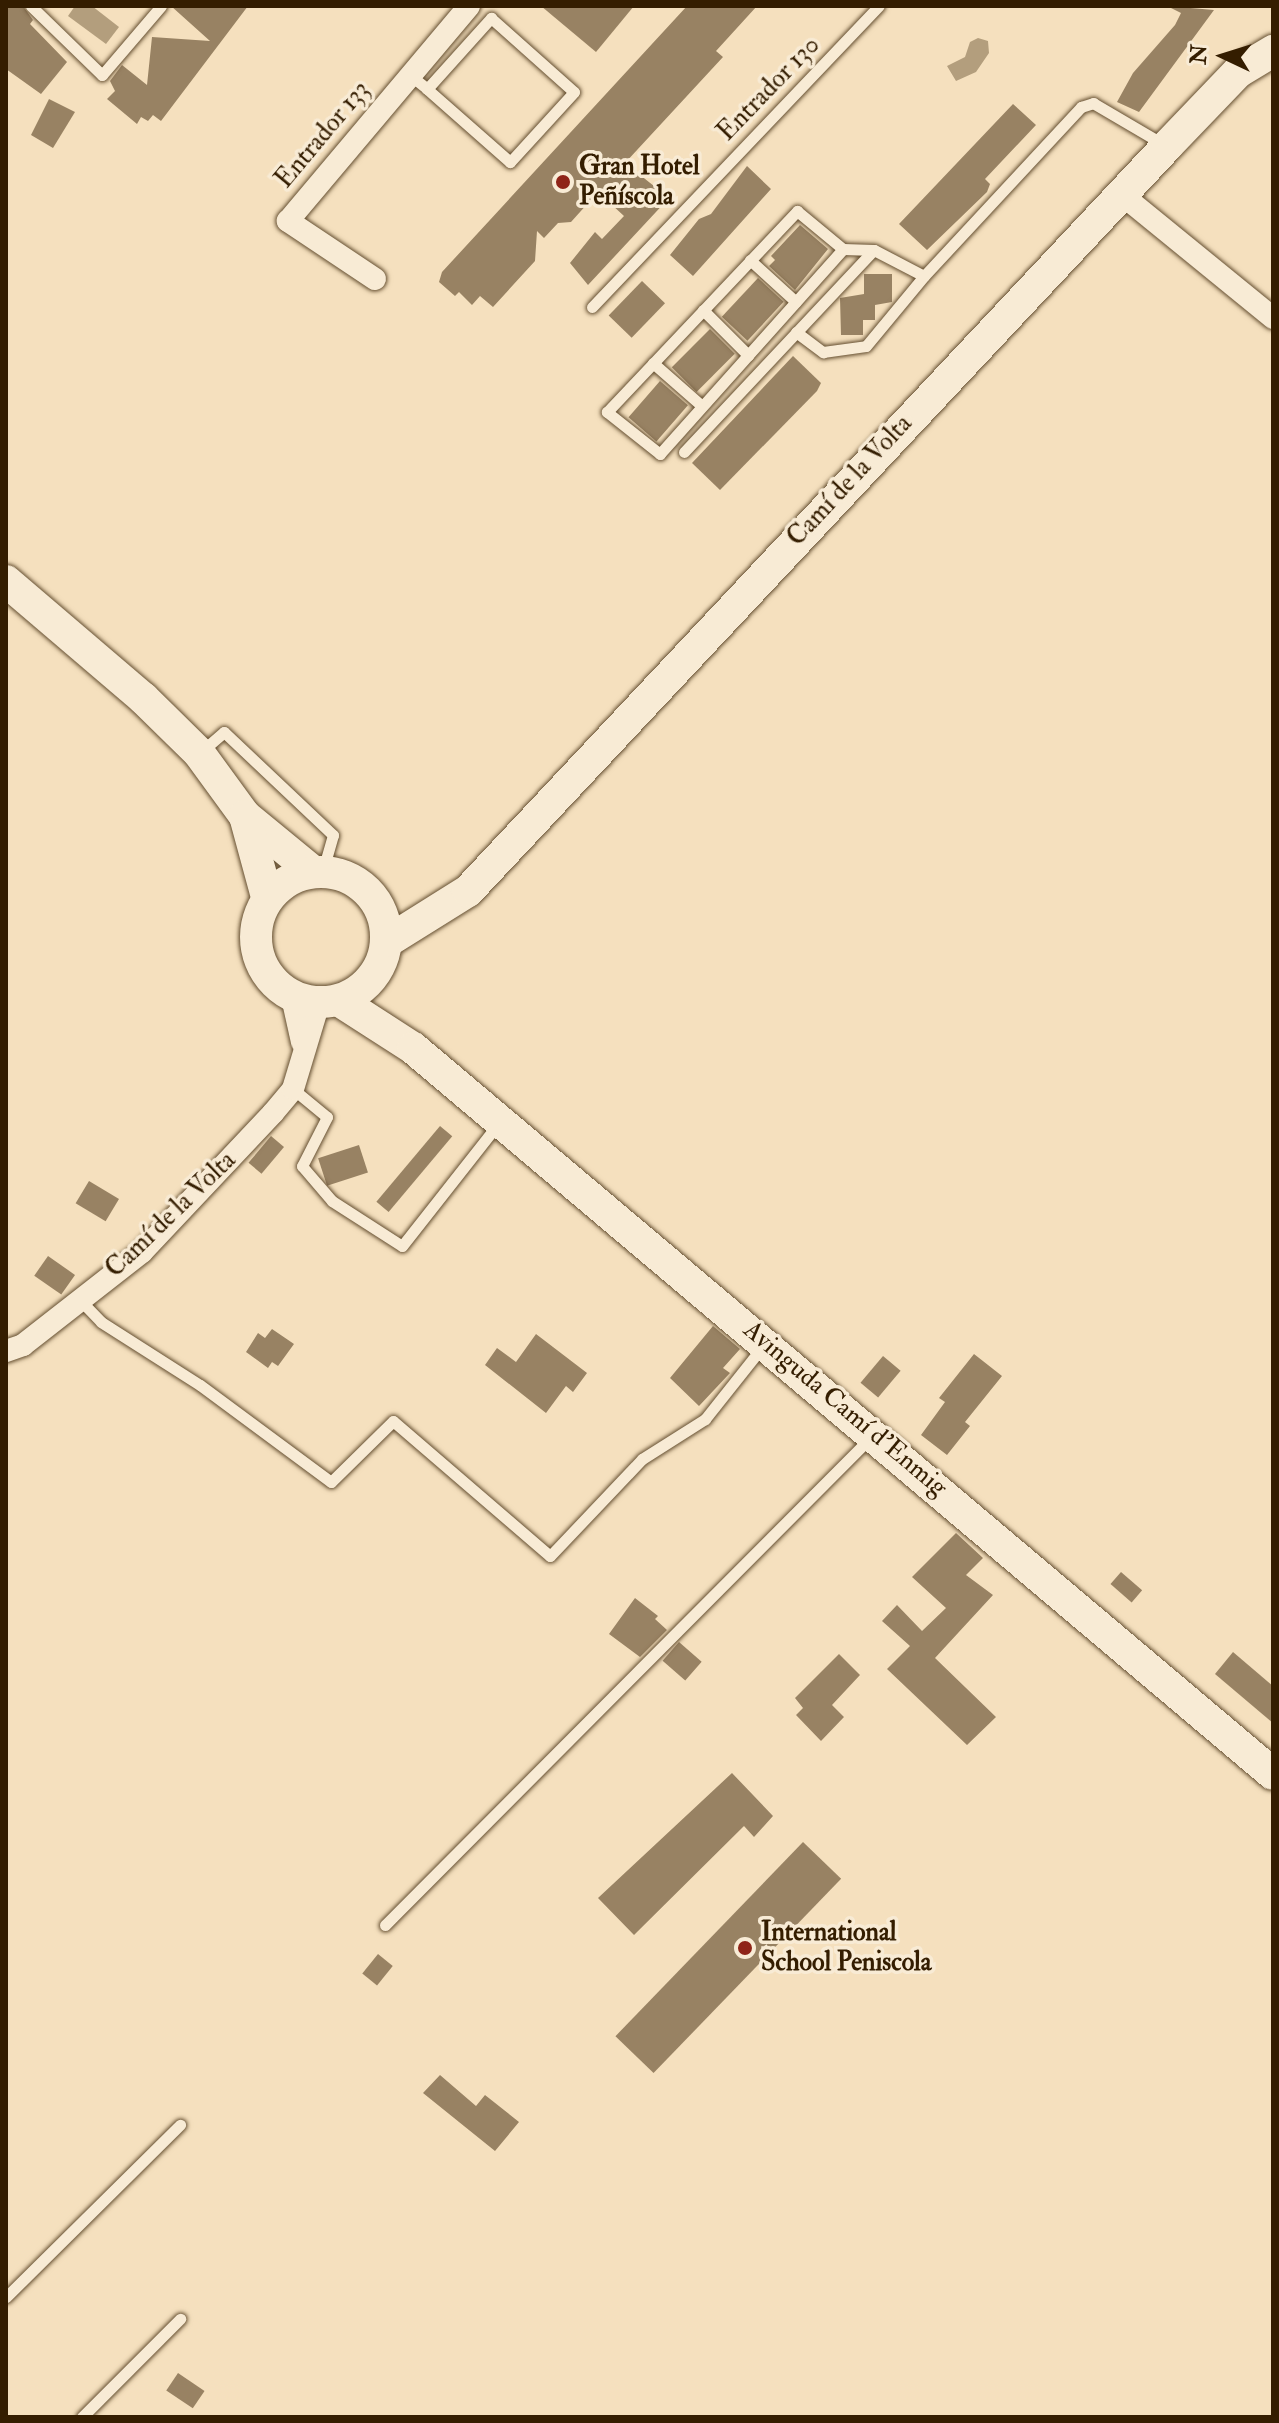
<!DOCTYPE html>
<html>
<head>
<meta charset="utf-8">
<style>
	body { margin:0 }
	#map { position:relative; width:1279px; height:2423px; overflow:hidden; background:#f5e0be; font-family:"IM FELL Double Pica",serif }
	div>[style] { position:absolute }
	[style*='--x'] { left:calc(var(--x)*1px); top:calc(var(--y)*1px); width:calc(var(--w)*1px); rotate:calc(var(--a)*1deg) }
	.water>* { inset:0; background:#b39e7d }
	.building>* { inset:0; background:#988263; transform-origin:0 0 }
	.roads { filter:drop-shadow(0 0 2px #644e30) drop-shadow(0 0 2px #644e30) }
	.lane>* { height:11px; margin:-5.5px; padding:0 5.5px; transform-origin:5.5px; border-radius:5.5px; background:#f8ebd5 }
	.street>* { height:22px; margin:-11px; padding:0 11px; transform-origin:11px; border-radius:11px; background:#f8ebd5 }
	.secondary>* { height:32px; margin:-16px; padding:0 16px; transform-origin:16px; border-radius:16px; background:#f8ebd5 }
	.secondary>.ring { margin:-16px; padding:0; box-sizing:content-box; background:none; border:32px solid #f8ebd5; border-radius:50% }
	.dots>* { width:22px; height:22px; translate:-50% -50%; box-sizing:border-box; border:4px solid #f8ebd5; border-radius:50% }
	span { translate:-50% -50%; white-space:nowrap; text-align:center; line-height:1.15; -webkit-text-stroke:7px #f8ebd5; paint-order:stroke }
	.street-label { font-size:26px; color:#341d00 }
	.poi-label { font-size:26px; color:#341d00; font-weight:700 }
	.left { translate:0 -50%; text-align:left }
	.frame { position:absolute; inset:0; border:8px solid #341d00; pointer-events:none }
	.north { position:absolute; left:1183px; top:16px; width:80px; height:80px; -webkit-text-stroke:6px #f8ebd5; paint-order:stroke; rotate:274deg; font-size:22px; font-weight:700; line-height:32px; text-align:center; color:#341d00 }
	.north::after { content:''; display:block; margin:auto; width:28px; height:36px; background:#341d00; clip-path:polygon(50% 0,100% 100%,50% 72%,0 100%) }
</style>
</head>
<body>
<div id="map">
	<div class="water">
		<div style="clip-path:polygon(75px 6px,92px 6px,119px 27px,106px 44px,68px 16px)"></div>
		<div style="clip-path:polygon(978px 38px,988px 41px,989px 53px,976px 72px,956px 81px,947px 66px,965px 57px,970px 42px)"></div>
	</div>
	<div class="building">
		<div style="clip-path:polygon(6px 6px,23px 6px,33px 20px,30px 24px,67px 62px,41px 94px,6px 69px)"></div>
		<div style="clip-path:polygon(171px 6px,248px 6px,161px 121px,153px 115px,148px 121px,141px 117px,137px 124px,107px 99px,115px 91px,110px 81px,122px 65px,147px 85px,152px 37px,210px 41px)"></div>
		<div style="clip-path:polygon(541px 6px,634px 6px,596px 52px)"></div>
		<div style="clip-path:polygon(687px 6px,757px 6px,716px 51px,723px 57px,625px 163px,669px 198px,588px 285px,570px 263px,595px 232px,602px 239px,624px 216px,598px 192px,571px 222px,558px 223px,544px 238px,537px 231px,535px 261px,493px 307px,480px 296px,472px 305px,459px 292px,455px 296px,439px 282px,442px 272px)"></div>
		<div style="clip-path:polygon(1167px 6px,1214px 10px,1139px 112px,1117px 102px,1133px 73px,1175px 25px,1181px 13px)"></div>
		<div style="clip-path:polygon(49px 99px,75px 112px,53px 148px,31px 135px)"></div>
		<div style="clip-path:polygon(1013px 104px,1036px 125px,985px 179px,990px 184px,987px 192px,927px 250px,899px 224px)"></div>
		<div style="clip-path:polygon(747px 166px,771px 189px,693px 276px,670px 255px,699px 219px,711px 214px)"></div>
		<div style="clip-path:polygon(800px 225px,828px 249px,795px 290px,769px 266px,775px 260px,771px 256px)"></div>
		<div style="clip-path:polygon(864px 274px,892px 274px,892px 302px,875px 305px,875px 320px,863px 320px,863px 335px,841px 335px,840px 298px,864px 294px)"></div>
		<div style="left:758px;top:278px;width:35px;height:53px;rotate:43deg"></div>
		<div style="left:642px;top:281px;width:32px;height:48px;rotate:44deg"></div>
		<div style="left:710px;top:329px;width:35px;height:54px;rotate:45deg"></div>
		<div style="clip-path:polygon(793px 356px,821px 383px,817px 391px,720px 490px,692px 463px)"></div>
		<div style="left:660px;top:381px;width:37px;height:48px;rotate:41deg"></div>
		<div style="left:440px;top:1126px;width:16px;height:99px;rotate:40deg"></div>
		<div style="left:271px;top:1136px;width:17px;height:35px;rotate:40deg"></div>
		<div style="left:359px;top:1145px;width:29px;height:43px;rotate:72deg"></div>
		<div style="left:89px;top:1181px;width:35px;height:26px;rotate:31deg"></div>
		<div style="left:48px;top:1256px;width:33px;height:24px;rotate:35deg"></div>
		<div style="clip-path:polygon(713px 1326px,740px 1349px,723px 1368px,730px 1373px,699px 1406px,670px 1378px)"></div>
		<div style="clip-path:polygon(272px 1329px,294px 1344px,278px 1366px,272px 1362px,268px 1368px,246px 1352px,258px 1333px,265px 1338px)"></div>
		<div style="clip-path:polygon(536px 1334px,587px 1373px,573px 1392px,566px 1386px,546px 1413px,485px 1365px,497px 1348px,516px 1362px)"></div>
		<div style="clip-path:polygon(974px 1354px,1002px 1376px,965px 1422px,970px 1426px,947px 1455px,921px 1435px,945px 1402px,939px 1398px)"></div>
		<div style="left:883px;top:1356px;width:23px;height:35px;rotate:40deg"></div>
		<div style="clip-path:polygon(956px 1533px,983px 1558px,966px 1575px,993px 1595px,935px 1658px,996px 1717px,967px 1745px,887px 1669px,910px 1646px,882px 1621px,897px 1605px,922px 1631px,946px 1608px,912px 1577px)"></div>
		<div style="left:1121px;top:1572px;width:28px;height:16px;rotate:41deg"></div>
		<div style="clip-path:polygon(635px 1598px,658px 1616px,655px 1619px,667px 1630px,640px 1657px,609px 1634px)"></div>
		<div style="left:679px;top:1642px;width:30px;height:25px;rotate:41deg"></div>
		<div style="clip-path:polygon(1233px 1652px,1273px 1686px,1273px 1723px,1215px 1674px)"></div>
		<div style="clip-path:polygon(839px 1654px,860px 1675px,832px 1705px,844px 1717px,821px 1741px,796px 1715px,803px 1708px,795px 1698px)"></div>
		<div style="clip-path:polygon(732px 1773px,773px 1816px,754px 1837px,744px 1826px,634px 1935px,598px 1898px)"></div>
		<div style="left:803px;top:1842px;width:53px;height:270px;rotate:44deg"></div>
		<div style="left:378px;top:1954px;width:19px;height:25px;rotate:39deg"></div>
		<div style="clip-path:polygon(440px 2075px,476px 2106px,485px 2095px,519px 2122px,495px 2151px,423px 2093px)"></div>
		<div style="left:178px;top:2373px;width:32px;height:21px;rotate:34deg"></div>
	</div>
	<div class="roads">
		<div class="lane">
			<div style="--x:31;--y:6;--w:99;--a:44.2"></div>
			<div style="--x:102;--y:75;--w:91;--a:-49.5"></div>
			<div style="--x:410;--y:75;--w:22;--a:39"></div>
			<div style="--x:427;--y:89;--w:96;--a:-48"></div>
			<div style="--x:491;--y:18;--w:111;--a:41.7"></div>
			<div style="--x:574;--y:92;--w:95;--a:132.4"></div>
			<div style="--x:510;--y:162;--w:111;--a:-138.7"></div>
			<div style="--x:843;--y:249;--w:275;--a:131.8"></div>
			<div style="--x:660;--y:454;--w:68;--a:-141.6"></div>
			<div style="--x:607;--y:412;--w:277;--a:-46.6"></div>
			<div style="--x:797;--y:211;--w:60;--a:39.6"></div>
			<div style="--x:843;--y:249;--w:31;--a:2"></div>
			<div style="--x:750;--y:260;--w:62;--a:42.4"></div>
			<div style="--x:592;--y:307;--w:416;--a:-46.4"></div>
			<div style="--x:703;--y:310;--w:64;--a:45"></div>
			<div style="--x:796;--y:332;--w:34;--a:37"></div>
			<div style="--x:823;--y:352;--w:43;--a:-7.9"></div>
			<div style="--x:866;--y:346;--w:91;--a:-50.4"></div>
			<div style="--x:653;--y:363;--w:65;--a:41.3"></div>
			<div style="--x:684;--y:452;--w:277;--a:-46.8"></div>
			<div style="--x:874;--y:250;--w:56;--a:27.5"></div>
			<div style="--x:924;--y:276;--w:231;--a:-47.1"></div>
			<div style="--x:1081;--y:107;--w:13;--a:-18"></div>
			<div style="--x:1093;--y:103;--w:81;--a:30.4"></div>
			<div style="--x:202;--y:751;--w:29;--a:-41"></div>
			<div style="--x:224;--y:732;--w:150;--a:43.4"></div>
			<div style="--x:333;--y:835;--w:36;--a:106"></div>
			<div style="--x:293;--y:1089;--w:44;--a:39.5"></div>
			<div style="--x:327;--y:1117;--w:55;--a:117"></div>
			<div style="--x:302;--y:1166;--w:46;--a:49.4"></div>
			<div style="--x:332;--y:1201;--w:83;--a:32.7"></div>
			<div style="--x:402;--y:1246;--w:155;--a:-51.8"></div>
			<div style="--x:80;--y:1300;--w:30;--a:46"></div>
			<div style="--x:101;--y:1322;--w:117;--a:32.5"></div>
			<div style="--x:200;--y:1385;--w:163;--a:36.5"></div>
			<div style="--x:331;--y:1482;--w:87;--a:-44.5"></div>
			<div style="--x:393;--y:1421;--w:207;--a:40.7"></div>
			<div style="--x:550;--y:1556;--w:134;--a:-46.5"></div>
			<div style="--x:642;--y:1459;--w:75;--a:-32.4"></div>
			<div style="--x:705;--y:1419;--w:93;--a:-51.5"></div>
			<div style="--x:385;--y:1925;--w:689;--a:-45.12"></div>
			<div style="--x:6;--y:2297;--w:245;--a:-44.7"></div>
			<div style="--x:82;--y:2417;--w:139;--a:-45"></div>
		</div>
		<div class="street">
			<div style="--x:1121;--y:194;--w:196;--a:39.2"></div>
			<div style="--x:375;--y:279;--w:105;--a:-146.3"></div>
			<div style="--x:288;--y:221;--w:281;--a:-49.9"></div>
			<div style="--x:292;--y:997;--w:46;--a:77.5"></div>
			<div style="--x:6;--y:1351;--w:18;--a:-19"></div>
			<div style="--x:23;--y:1345;--w:151;--a:-38"></div>
			<div style="--x:142;--y:1252;--w:191;--a:-46.7"></div>
			<div style="--x:273;--y:1113;--w:31;--a:-50"></div>
			<div style="--x:293;--y:1089;--w:90;--a:-73.2"></div>
		</div>
		<div class="secondary">
			<div style="--x:6;--y:581;--w:180;--a:40.5"></div>
			<div style="--x:143;--y:698;--w:78;--a:44.5"></div>
			<div style="--x:199;--y:753;--w:78;--a:53.9"></div>
			<div style="--x:245;--y:816;--w:85;--a:39.3"></div>
			<div style="--x:245;--y:816;--w:84;--a:74.8"></div>
			<div class="ring" style="left:256px;top:872px;width:98px;height:98px"></div>
			<div style="--x:388;--y:941;--w:94;--a:-32"></div>
			<div style="--x:468;--y:891;--w:1022;--a:-46.82"></div>
			<div style="--x:1167;--y:146;--w:103;--a:-46.2"></div>
			<div style="--x:1238;--y:72;--w:41;--a:-31"></div>
			<div style="--x:340;--y:1001;--w:87;--a:32.8"></div>
			<div style="--x:413;--y:1048;--w:1125;--a:40.17"></div>
		</div>
	</div>
	<div class="dots">
		<div style="left:563px;top:182px;background:#8f2418"></div>
		<div style="left:745px;top:1948px;background:#8f2418"></div>
	</div>
	<div class="street-label">
		<span style="left:769px;top:89px;rotate:-46deg">Entrador 130</span>
		<span style="left:323px;top:135px;rotate:-50deg">Entrador 133</span>
		<span style="left:850px;top:481px;rotate:-47deg">Camí de la Volta</span>
		<span style="left:171px;top:1215px;rotate:-44deg">Camí de la Volta</span>
		<span style="left:845px;top:1409px;rotate:40deg">Avinguda Camí d'Enmig</span>
	</div>
	<div class="poi-label">
		<span class="left" style="left:579px;top:182px">Gran Hotel<br>Peñíscola</span>
		<span class="left" style="left:761px;top:1948px">International<br>School Peniscola</span>
	</div>
	<div class="frame"></div>
	<div class="north">N</div>
</div>
</body>
</html>
